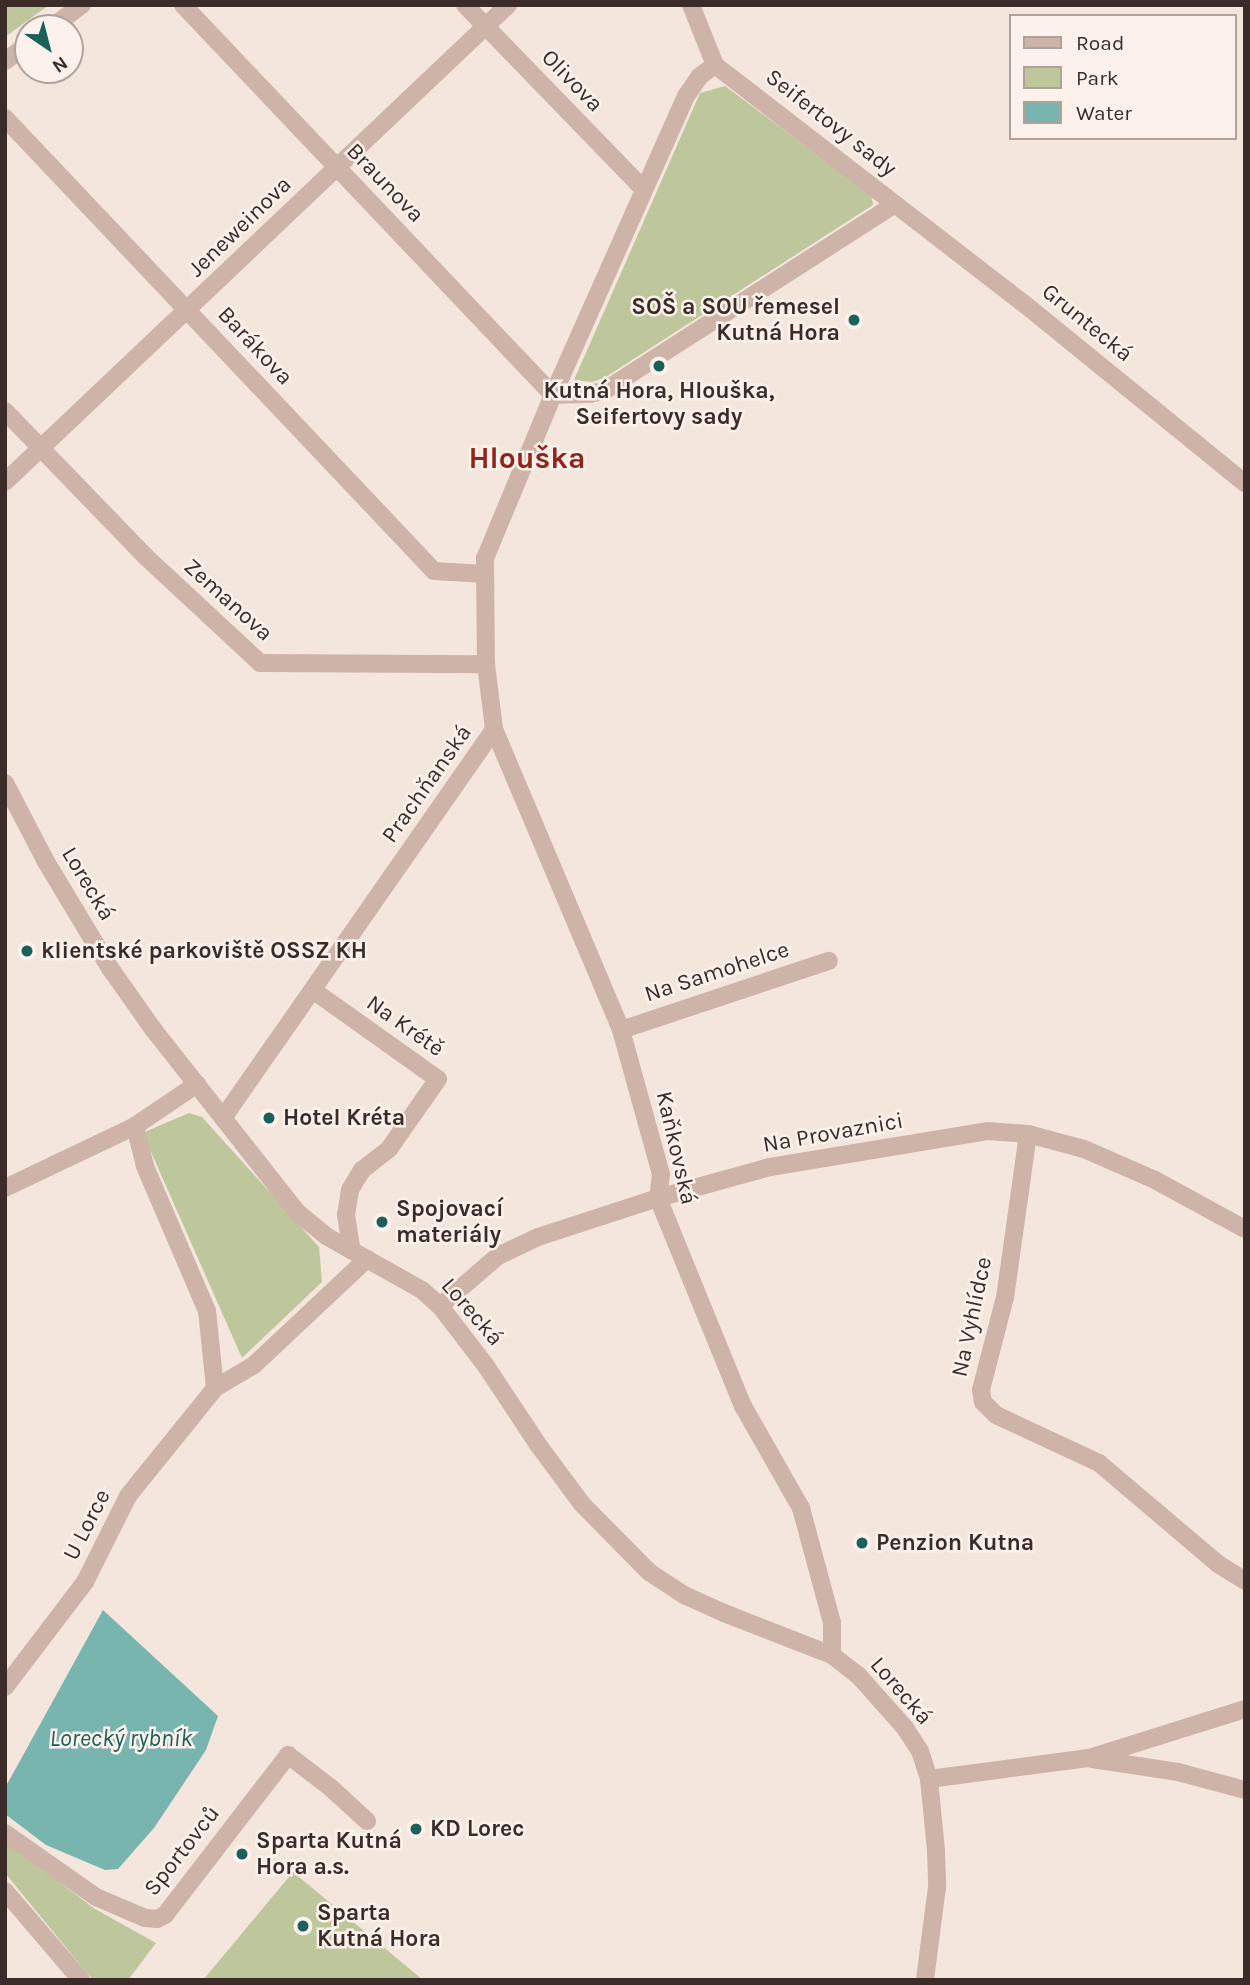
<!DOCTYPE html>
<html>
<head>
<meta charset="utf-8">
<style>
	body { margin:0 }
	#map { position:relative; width:1250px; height:1985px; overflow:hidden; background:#f5e6dd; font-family:Karla,sans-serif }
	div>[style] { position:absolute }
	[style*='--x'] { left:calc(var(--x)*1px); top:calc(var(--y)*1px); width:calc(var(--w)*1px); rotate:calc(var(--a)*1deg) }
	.green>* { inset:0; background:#bec69c }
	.water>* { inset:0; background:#79b5af }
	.minor>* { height:18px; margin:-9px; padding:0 9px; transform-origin:9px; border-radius:9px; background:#ceb4a8 }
	.dots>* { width:19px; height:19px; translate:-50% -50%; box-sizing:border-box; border:4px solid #fcf1eb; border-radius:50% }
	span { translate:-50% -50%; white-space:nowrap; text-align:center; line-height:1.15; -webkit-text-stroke:5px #fcf1eb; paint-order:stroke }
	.street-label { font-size:23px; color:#3b2c29 }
	.poi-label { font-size:23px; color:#3b2c29; font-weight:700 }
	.right { translate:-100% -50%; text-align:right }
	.left { translate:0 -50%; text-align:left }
	.water-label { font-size:24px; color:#1a615b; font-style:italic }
	.district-label { font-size:30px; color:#92241a; font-weight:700 }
	.frame { position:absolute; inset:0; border:7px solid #3b2c29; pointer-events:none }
	.legend { position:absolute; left:1009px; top:14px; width:228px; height:126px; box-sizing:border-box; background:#fcf1eb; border:2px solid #afa29d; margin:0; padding:9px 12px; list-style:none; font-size:21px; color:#3b2c29 }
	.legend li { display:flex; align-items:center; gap:14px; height:35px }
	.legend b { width:35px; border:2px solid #afa29d }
	.north { position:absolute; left:14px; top:14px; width:70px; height:70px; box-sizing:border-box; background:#fcf1eb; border:2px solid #afa29d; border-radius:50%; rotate:145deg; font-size:19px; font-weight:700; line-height:28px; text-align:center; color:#3b2c29 }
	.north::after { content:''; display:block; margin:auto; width:24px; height:32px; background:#1a615b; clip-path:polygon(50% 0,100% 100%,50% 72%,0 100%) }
</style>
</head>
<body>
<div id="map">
	<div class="green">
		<div style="clip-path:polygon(5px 5px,49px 5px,5px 37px)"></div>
		<div style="clip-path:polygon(725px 86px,871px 195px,873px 205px,604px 378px,592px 382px,574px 380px,700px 93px)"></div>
		<div style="clip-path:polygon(189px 1113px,202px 1117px,319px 1247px,322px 1282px,242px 1358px,144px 1136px,147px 1131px)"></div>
		<div style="clip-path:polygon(5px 1841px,95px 1909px,156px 1943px,128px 1980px,93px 1980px,86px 1972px,5px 1873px)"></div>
		<div style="clip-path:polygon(293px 1872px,423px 1980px,203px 1980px)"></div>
	</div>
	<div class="water">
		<div style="clip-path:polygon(103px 1610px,218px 1716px,206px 1750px,154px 1828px,118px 1869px,105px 1870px,46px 1845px,5px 1814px,5px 1788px)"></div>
	</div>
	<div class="minor">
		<div style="--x:183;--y:5;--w:538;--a:46.51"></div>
		<div style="--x:465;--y:5;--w:257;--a:45.9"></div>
		<div style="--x:691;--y:5;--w:65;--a:68.2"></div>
		<div style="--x:51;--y:28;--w:39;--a:-37"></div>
		<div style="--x:5;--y:61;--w:29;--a:-36"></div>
		<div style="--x:715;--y:65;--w:19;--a:144"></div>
		<div style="--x:700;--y:76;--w:24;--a:125"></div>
		<div style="--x:686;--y:96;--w:327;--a:114"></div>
		<div style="--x:553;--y:395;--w:177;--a:112.6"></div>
		<div style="--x:485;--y:558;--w:106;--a:89.5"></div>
		<div style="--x:486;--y:664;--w:65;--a:83"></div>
		<div style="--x:494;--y:729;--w:327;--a:67.1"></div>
		<div style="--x:621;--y:1030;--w:149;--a:74.5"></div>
		<div style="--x:661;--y:1174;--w:24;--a:97"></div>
		<div style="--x:658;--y:1198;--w:225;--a:67.8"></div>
		<div style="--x:743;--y:1406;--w:117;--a:60.4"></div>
		<div style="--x:801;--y:1508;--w:119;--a:74.9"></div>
		<div style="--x:832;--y:1623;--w:32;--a:90"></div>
		<div style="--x:715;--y:65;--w:388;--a:37.7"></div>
		<div style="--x:1022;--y:302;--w:287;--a:39.1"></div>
		<div style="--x:5;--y:118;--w:624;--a:46.56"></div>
		<div style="--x:434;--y:571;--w:51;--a:3.4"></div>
		<div style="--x:553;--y:395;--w:38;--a:-2"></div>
		<div style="--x:591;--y:394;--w:17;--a:-17"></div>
		<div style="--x:607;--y:389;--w:342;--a:-32.7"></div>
		<div style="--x:5;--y:411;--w:202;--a:46"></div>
		<div style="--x:145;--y:556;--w:157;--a:42.9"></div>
		<div style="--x:260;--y:663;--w:226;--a:0.3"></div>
		<div style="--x:5;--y:482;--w:693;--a:-43.48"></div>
		<div style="--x:5;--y:783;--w:87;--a:62.5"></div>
		<div style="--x:45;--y:860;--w:126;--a:59"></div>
		<div style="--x:110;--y:968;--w:75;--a:54.8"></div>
		<div style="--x:153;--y:1029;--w:234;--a:51.8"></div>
		<div style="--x:298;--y:1213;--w:36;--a:39"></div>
		<div style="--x:326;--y:1236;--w:110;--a:29.4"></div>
		<div style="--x:422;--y:1290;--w:24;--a:42"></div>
		<div style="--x:440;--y:1306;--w:76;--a:52.5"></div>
		<div style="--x:486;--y:1366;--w:96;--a:56.5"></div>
		<div style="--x:539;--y:1446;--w:72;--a:53.4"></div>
		<div style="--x:582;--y:1504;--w:95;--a:45.4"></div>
		<div style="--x:649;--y:1572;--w:42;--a:33.3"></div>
		<div style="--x:684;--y:1595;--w:44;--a:24.2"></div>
		<div style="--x:724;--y:1613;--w:116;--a:21.3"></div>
		<div style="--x:832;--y:1655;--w:33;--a:38"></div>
		<div style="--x:858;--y:1675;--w:71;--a:48.4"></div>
		<div style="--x:905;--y:1728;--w:27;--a:57"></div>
		<div style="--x:920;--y:1751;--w:29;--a:72"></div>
		<div style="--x:929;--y:1779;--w:72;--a:84.4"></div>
		<div style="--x:936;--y:1851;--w:36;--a:88"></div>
		<div style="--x:937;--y:1887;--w:94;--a:97.4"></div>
		<div style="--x:314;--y:991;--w:152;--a:35.4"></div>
		<div style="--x:438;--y:1079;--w:85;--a:125"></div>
		<div style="--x:389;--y:1149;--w:34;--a:142"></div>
		<div style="--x:362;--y:1170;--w:23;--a:121"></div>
		<div style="--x:350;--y:1190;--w:25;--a:99"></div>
		<div style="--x:346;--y:1215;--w:36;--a:81"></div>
		<div style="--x:621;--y:1030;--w:219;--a:-18.4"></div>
		<div style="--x:223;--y:1118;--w:474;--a:-55.1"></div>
		<div style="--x:1028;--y:1134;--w:165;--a:98"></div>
		<div style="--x:1005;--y:1297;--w:96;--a:104.5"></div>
		<div style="--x:981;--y:1390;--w:12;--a:81"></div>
		<div style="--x:983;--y:1402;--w:18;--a:45"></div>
		<div style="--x:996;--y:1415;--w:114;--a:25"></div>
		<div style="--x:1099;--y:1463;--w:156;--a:40.3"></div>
		<div style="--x:1218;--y:1564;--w:32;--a:32"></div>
		<div style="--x:5;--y:1188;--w:144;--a:-25.5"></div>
		<div style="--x:135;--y:1126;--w:75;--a:-34.1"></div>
		<div style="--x:440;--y:1306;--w:77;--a:-40.8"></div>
		<div style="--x:498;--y:1256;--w:44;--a:-25.4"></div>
		<div style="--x:538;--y:1237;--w:126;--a:-18"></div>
		<div style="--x:658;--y:1198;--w:116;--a:-15.5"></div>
		<div style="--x:770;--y:1167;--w:220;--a:-9.4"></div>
		<div style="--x:987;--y:1131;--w:41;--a:4.2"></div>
		<div style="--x:1028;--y:1134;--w:58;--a:15"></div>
		<div style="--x:1084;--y:1149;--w:77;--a:23.6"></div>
		<div style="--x:1155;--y:1180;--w:102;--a:28.6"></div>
		<div style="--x:215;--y:1388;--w:45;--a:-30.5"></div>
		<div style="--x:254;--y:1365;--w:155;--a:-43.2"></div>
		<div style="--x:5;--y:1687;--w:132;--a:-52.7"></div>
		<div style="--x:85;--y:1582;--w:96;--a:-63.4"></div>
		<div style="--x:128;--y:1496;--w:139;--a:-51.1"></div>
		<div style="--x:215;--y:1388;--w:77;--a:-95.9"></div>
		<div style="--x:207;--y:1311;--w:158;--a:-113.2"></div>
		<div style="--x:145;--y:1166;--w:41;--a:-104"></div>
		<div style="--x:1092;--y:1759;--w:87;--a:8.6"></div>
		<div style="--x:1178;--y:1772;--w:69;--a:15"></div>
		<div style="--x:929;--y:1779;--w:161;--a:-7.5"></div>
		<div style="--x:1089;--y:1758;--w:164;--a:-17.4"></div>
		<div style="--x:5;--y:1833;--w:111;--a:35.1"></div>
		<div style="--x:96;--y:1897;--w:53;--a:23.2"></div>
		<div style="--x:145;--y:1918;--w:12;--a:5"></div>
		<div style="--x:157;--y:1919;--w:9;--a:-27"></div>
		<div style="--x:165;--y:1915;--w:202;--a:-52.4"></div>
		<div style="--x:288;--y:1755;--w:54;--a:37.5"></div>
		<div style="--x:331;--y:1788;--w:49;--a:42.5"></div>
		<div style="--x:5;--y:1891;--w:117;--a:49.5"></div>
	</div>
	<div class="dots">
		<div style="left:854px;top:320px;background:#1a615b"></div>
		<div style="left:659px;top:366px;background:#1a615b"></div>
		<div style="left:27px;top:951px;background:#1a615b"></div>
		<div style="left:269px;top:1118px;background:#1a615b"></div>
		<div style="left:382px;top:1222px;background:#1a615b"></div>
		<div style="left:862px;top:1543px;background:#1a615b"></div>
		<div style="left:416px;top:1829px;background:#1a615b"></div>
		<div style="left:242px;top:1854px;background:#1a615b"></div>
		<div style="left:303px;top:1926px;background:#1a615b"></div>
	</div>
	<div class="street-label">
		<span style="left:572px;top:81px;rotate:46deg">Olivova</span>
		<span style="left:831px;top:123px;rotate:38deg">Seifertovy sady</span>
		<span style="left:385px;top:183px;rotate:46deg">Braunova</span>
		<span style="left:240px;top:227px;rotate:-44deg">Jeneweinova</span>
		<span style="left:1087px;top:323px;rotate:39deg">Gruntecká</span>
		<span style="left:255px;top:346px;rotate:47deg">Barákova</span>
		<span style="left:228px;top:600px;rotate:42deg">Zemanova</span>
		<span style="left:427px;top:784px;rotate:-55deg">Prachňanská</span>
		<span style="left:88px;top:884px;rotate:59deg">Lorecká</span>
		<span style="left:717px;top:972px;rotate:-18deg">Na Samohelce</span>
		<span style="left:405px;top:1026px;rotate:35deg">Na Krétě</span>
		<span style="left:833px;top:1133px;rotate:-10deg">Na Provaznici</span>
		<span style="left:676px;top:1148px;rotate:77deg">Kaňkovská</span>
		<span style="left:472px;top:1312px;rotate:49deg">Lorecká</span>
		<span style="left:972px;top:1317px;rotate:-78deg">Na Vyhlídce</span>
		<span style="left:87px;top:1525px;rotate:-63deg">U Lorce</span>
		<span style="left:901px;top:1691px;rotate:49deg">Lorecká</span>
		<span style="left:182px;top:1851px;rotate:-52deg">Sportovců</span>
	</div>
	<div class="poi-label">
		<span class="right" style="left:840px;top:320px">SOŠ a SOU řemesel<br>Kutná Hora</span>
		<span style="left:659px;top:404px">Kutná Hora, Hlouška,<br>Seifertovy sady</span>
		<span class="left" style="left:41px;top:951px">klientské parkoviště OSSZ KH</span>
		<span class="left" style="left:283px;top:1118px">Hotel Kréta</span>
		<span class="left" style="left:396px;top:1222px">Spojovací<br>materiály</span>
		<span class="left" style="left:876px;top:1543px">Penzion Kutna</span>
		<span class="left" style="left:430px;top:1829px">KD Lorec</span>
		<span class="left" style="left:256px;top:1854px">Sparta Kutná<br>Hora a.s.</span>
		<span class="left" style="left:317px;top:1926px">Sparta<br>Kutná Hora</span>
	</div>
	<div class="water-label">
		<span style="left:121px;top:1739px">Lorecký rybník</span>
	</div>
	<div class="district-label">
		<span style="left:527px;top:458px">Hlouška</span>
	</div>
	<div class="frame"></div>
	<ul class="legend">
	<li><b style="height:9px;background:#ceb4a8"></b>Road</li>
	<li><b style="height:19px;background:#bec69c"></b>Park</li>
	<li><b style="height:19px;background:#79b5af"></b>Water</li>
	</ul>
	<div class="north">N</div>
</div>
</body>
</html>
